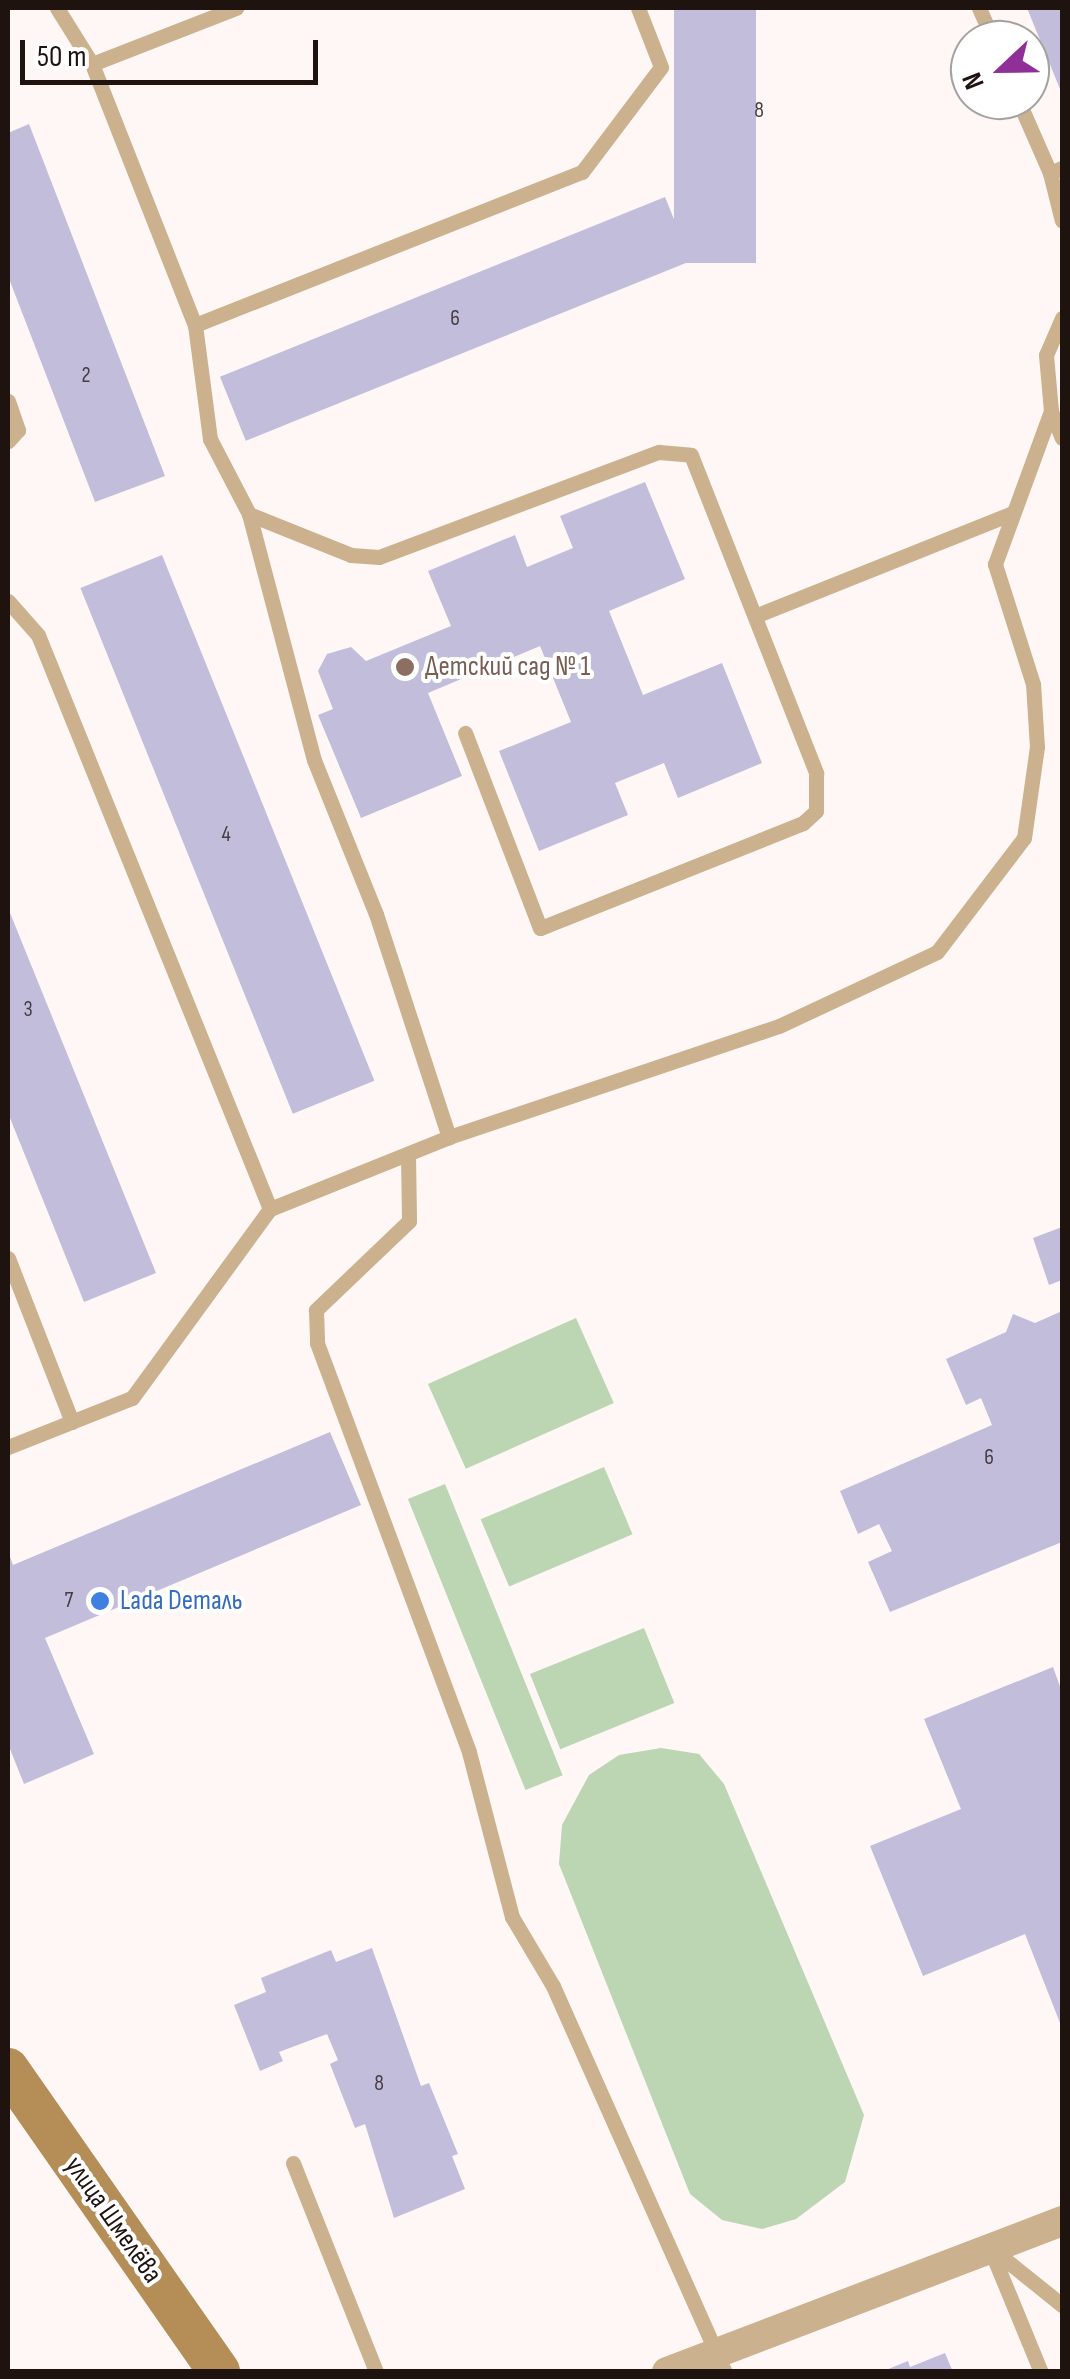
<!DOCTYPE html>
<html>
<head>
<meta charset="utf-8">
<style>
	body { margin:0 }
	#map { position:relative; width:1070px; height:2379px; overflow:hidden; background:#fef7f5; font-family:"Sofia Sans Condensed",sans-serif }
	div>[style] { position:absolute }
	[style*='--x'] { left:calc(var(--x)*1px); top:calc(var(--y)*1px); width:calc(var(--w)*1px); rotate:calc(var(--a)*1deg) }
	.green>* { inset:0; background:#bcd5b2; transform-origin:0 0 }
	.building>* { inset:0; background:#c1bddb; transform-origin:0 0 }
	.service>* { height:15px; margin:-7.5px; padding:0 7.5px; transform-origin:7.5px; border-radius:7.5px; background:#cbb18e }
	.minor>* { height:30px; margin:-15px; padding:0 15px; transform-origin:15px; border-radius:15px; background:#cbb18e }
	.secondary>* { height:42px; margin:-21px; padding:0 21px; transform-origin:21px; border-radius:21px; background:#b48d57 }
	.dots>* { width:28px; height:28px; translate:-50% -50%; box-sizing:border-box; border:5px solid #fff; border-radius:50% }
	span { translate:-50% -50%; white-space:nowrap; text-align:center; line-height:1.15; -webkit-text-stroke:8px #fff; paint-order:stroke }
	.number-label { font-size:22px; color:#483e42 }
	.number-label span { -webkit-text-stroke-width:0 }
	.education-label { font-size:28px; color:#785e54 }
	.left { translate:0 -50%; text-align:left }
	.shop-label { font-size:28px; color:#366cbe }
	.street-label { font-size:28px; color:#1f130f }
	.frame { position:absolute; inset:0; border:10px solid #1f130f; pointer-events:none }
	.north { position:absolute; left:950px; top:20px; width:100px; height:100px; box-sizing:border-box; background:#fff; border:2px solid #a5a19f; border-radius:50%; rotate:248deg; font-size:28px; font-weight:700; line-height:40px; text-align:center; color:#1f130f }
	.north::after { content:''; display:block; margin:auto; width:35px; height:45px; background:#8f2f97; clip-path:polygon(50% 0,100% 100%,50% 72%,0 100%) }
	.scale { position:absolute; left:20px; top:40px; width:298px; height:45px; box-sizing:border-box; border:5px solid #1f130f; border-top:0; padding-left:12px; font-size:30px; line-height:35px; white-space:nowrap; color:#1f130f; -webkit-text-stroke:8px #fff; paint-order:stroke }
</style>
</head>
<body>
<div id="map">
	<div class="green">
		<div style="left:576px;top:1318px;width:93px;height:162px;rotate:66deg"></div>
		<div style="left:604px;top:1467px;width:73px;height:134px;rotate:67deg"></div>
		<div style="left:445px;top:1484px;width:314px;height:40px;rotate:68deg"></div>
		<div style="left:644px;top:1628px;width:81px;height:123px;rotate:68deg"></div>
		<div style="clip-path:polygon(661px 1748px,699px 1754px,724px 1784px,864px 2115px,845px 2182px,796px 2219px,762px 2229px,722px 2220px,690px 2194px,559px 1864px,562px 1825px,589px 1775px,619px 1755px)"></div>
	</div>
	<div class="building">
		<div style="left:674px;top:8px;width:82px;height:255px"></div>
		<div style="clip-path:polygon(1027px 8px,1062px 8px,1062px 94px)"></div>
		<div style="clip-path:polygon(29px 124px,165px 476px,95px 502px,8px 276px,8px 133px)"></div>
		<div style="left:665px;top:197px;width:69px;height:480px;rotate:68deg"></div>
		<div style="clip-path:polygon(645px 482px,685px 579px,609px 611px,643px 695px,722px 663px,762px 763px,678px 798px,664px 763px,615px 783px,628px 815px,539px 851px,499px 751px,571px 722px,540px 646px,428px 693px,462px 776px,361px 818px,318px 715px,333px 709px,318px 671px,327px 654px,351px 647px,366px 661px,451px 626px,428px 571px,515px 535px,527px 567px,573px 548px,560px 516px)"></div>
		<div style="left:162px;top:555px;width:567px;height:88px;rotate:68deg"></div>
		<div style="clip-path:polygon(8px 908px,156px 1273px,84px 1302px,8px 1113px)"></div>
		<div style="clip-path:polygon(1062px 1227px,1062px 1280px,1049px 1285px,1033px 1238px)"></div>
		<div style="clip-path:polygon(1062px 1311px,1062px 1542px,890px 1612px,868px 1562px,892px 1551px,879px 1524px,858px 1534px,840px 1491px,992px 1425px,981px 1398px,966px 1405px,946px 1359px,1006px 1332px,1013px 1314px,1035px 1323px)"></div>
		<div style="clip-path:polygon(330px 1432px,361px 1505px,45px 1638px,94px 1754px,24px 1784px,8px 1744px,8px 1551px,13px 1565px)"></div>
		<div style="clip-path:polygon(1053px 1667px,1062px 1692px,1062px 2028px,1025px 1934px,923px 1976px,870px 1846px,961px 1809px,924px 1719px)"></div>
		<div style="clip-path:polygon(372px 1948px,421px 2086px,429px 2083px,458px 2154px,452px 2156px,465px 2189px,394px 2218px,365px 2124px,355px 2128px,330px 2064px,338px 2060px,327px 2034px,279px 2052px,283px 2061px,260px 2071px,234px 2005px,266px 1992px,261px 1978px,331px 1950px,336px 1962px)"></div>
		<div style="clip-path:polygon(945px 2353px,953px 2372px,881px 2372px,908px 2361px,910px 2367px)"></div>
	</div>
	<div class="service">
		<div style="--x:57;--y:8;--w:66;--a:58"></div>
		<div style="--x:92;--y:64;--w:281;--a:68.5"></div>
		<div style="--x:195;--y:325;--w:416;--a:-21.6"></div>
		<div style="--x:582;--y:172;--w:131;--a:-53"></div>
		<div style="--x:661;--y:67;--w:63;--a:-111.3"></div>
		<div style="--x:979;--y:8;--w:35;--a:66"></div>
		<div style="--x:92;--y:64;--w:155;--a:-21.3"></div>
		<div style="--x:1018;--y:100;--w:80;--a:66.3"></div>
		<div style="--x:1050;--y:173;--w:13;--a:-23"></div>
		<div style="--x:1050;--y:173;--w:49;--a:76"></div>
		<div style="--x:1062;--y:318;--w:40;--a:113.4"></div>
		<div style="--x:1046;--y:355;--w:56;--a:84.9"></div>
		<div style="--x:1051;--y:411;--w:29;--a:68"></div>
		<div style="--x:195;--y:325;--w:115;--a:82.5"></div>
		<div style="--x:210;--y:439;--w:85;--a:62.5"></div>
		<div style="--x:249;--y:514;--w:254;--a:75.2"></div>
		<div style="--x:314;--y:760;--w:166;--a:68.1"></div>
		<div style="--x:376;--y:914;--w:235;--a:71.9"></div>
		<div style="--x:8;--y:401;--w:31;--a:71"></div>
		<div style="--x:18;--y:430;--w:15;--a:132"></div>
		<div style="--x:249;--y:514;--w:110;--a:21.9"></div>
		<div style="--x:351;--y:555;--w:28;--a:4"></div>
		<div style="--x:379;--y:557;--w:299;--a:-20.6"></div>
		<div style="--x:659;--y:452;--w:32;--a:5"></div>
		<div style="--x:691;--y:455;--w:342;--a:68.5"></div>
		<div style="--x:816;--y:773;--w:38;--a:90"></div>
		<div style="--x:816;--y:811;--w:18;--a:137"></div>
		<div style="--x:803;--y:823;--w:283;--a:158.2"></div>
		<div style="--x:540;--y:928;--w:209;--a:-111"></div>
		<div style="--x:8;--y:601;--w:45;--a:48.6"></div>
		<div style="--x:38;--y:635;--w:619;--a:67.99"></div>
		<div style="--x:755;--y:616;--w:278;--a:-21.8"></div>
		<div style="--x:408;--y:1154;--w:67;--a:89.1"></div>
		<div style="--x:409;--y:1221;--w:129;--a:136.3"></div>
		<div style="--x:316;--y:1310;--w:33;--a:88"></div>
		<div style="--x:317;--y:1343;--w:436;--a:69.6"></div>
		<div style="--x:469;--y:1752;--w:171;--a:75.4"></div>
		<div style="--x:512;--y:1917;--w:80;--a:59.3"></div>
		<div style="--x:553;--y:1986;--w:423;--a:66"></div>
		<div style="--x:8;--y:1258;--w:176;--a:68.7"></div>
		<div style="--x:8;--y:1447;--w:133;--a:-21.6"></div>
		<div style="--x:132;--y:1398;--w:234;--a:-53.9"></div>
		<div style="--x:270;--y:1209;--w:193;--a:-21.9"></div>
		<div style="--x:449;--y:1137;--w:348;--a:-18.6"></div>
		<div style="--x:779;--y:1026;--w:174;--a:-25.1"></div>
		<div style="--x:937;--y:952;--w:143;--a:-52.7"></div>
		<div style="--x:1024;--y:838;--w:92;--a:-81.9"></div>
		<div style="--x:1037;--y:747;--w:63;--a:-93.6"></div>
		<div style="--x:1033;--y:684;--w:126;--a:-107.6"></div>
		<div style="--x:995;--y:564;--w:163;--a:-69.9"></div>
		<div style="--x:293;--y:2163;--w:225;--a:68.3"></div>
		<div style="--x:989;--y:2246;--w:136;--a:67.6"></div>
		<div style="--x:992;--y:2249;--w:90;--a:38.7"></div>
	</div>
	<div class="minor">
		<div style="--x:667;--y:2372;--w:423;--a:-20.9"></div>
	</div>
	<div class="secondary">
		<div style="--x:8;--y:2069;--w:369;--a:55.1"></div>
	</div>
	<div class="dots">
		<div style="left:405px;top:667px;background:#8d6e63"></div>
		<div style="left:100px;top:1601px;background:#3f7fe0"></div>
	</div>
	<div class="number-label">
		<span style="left:759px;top:111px">8</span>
		<span style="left:455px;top:319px">6</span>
		<span style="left:86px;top:376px">2</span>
		<span style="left:226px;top:835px">4</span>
		<span style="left:28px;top:1010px">3</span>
		<span style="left:989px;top:1458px">6</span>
		<span style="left:69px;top:1601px">7</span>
		<span style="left:379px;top:2084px">8</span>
	</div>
	<div class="education-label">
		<span class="left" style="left:425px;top:667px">Детский сад № 1</span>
	</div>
	<div class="shop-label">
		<span class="left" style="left:120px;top:1601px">Lada Dеталь</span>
	</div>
	<div class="street-label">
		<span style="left:113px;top:2220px;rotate:55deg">улица Шмелёва</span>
	</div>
	<div class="frame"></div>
	<div class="north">N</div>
	<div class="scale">50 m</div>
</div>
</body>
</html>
